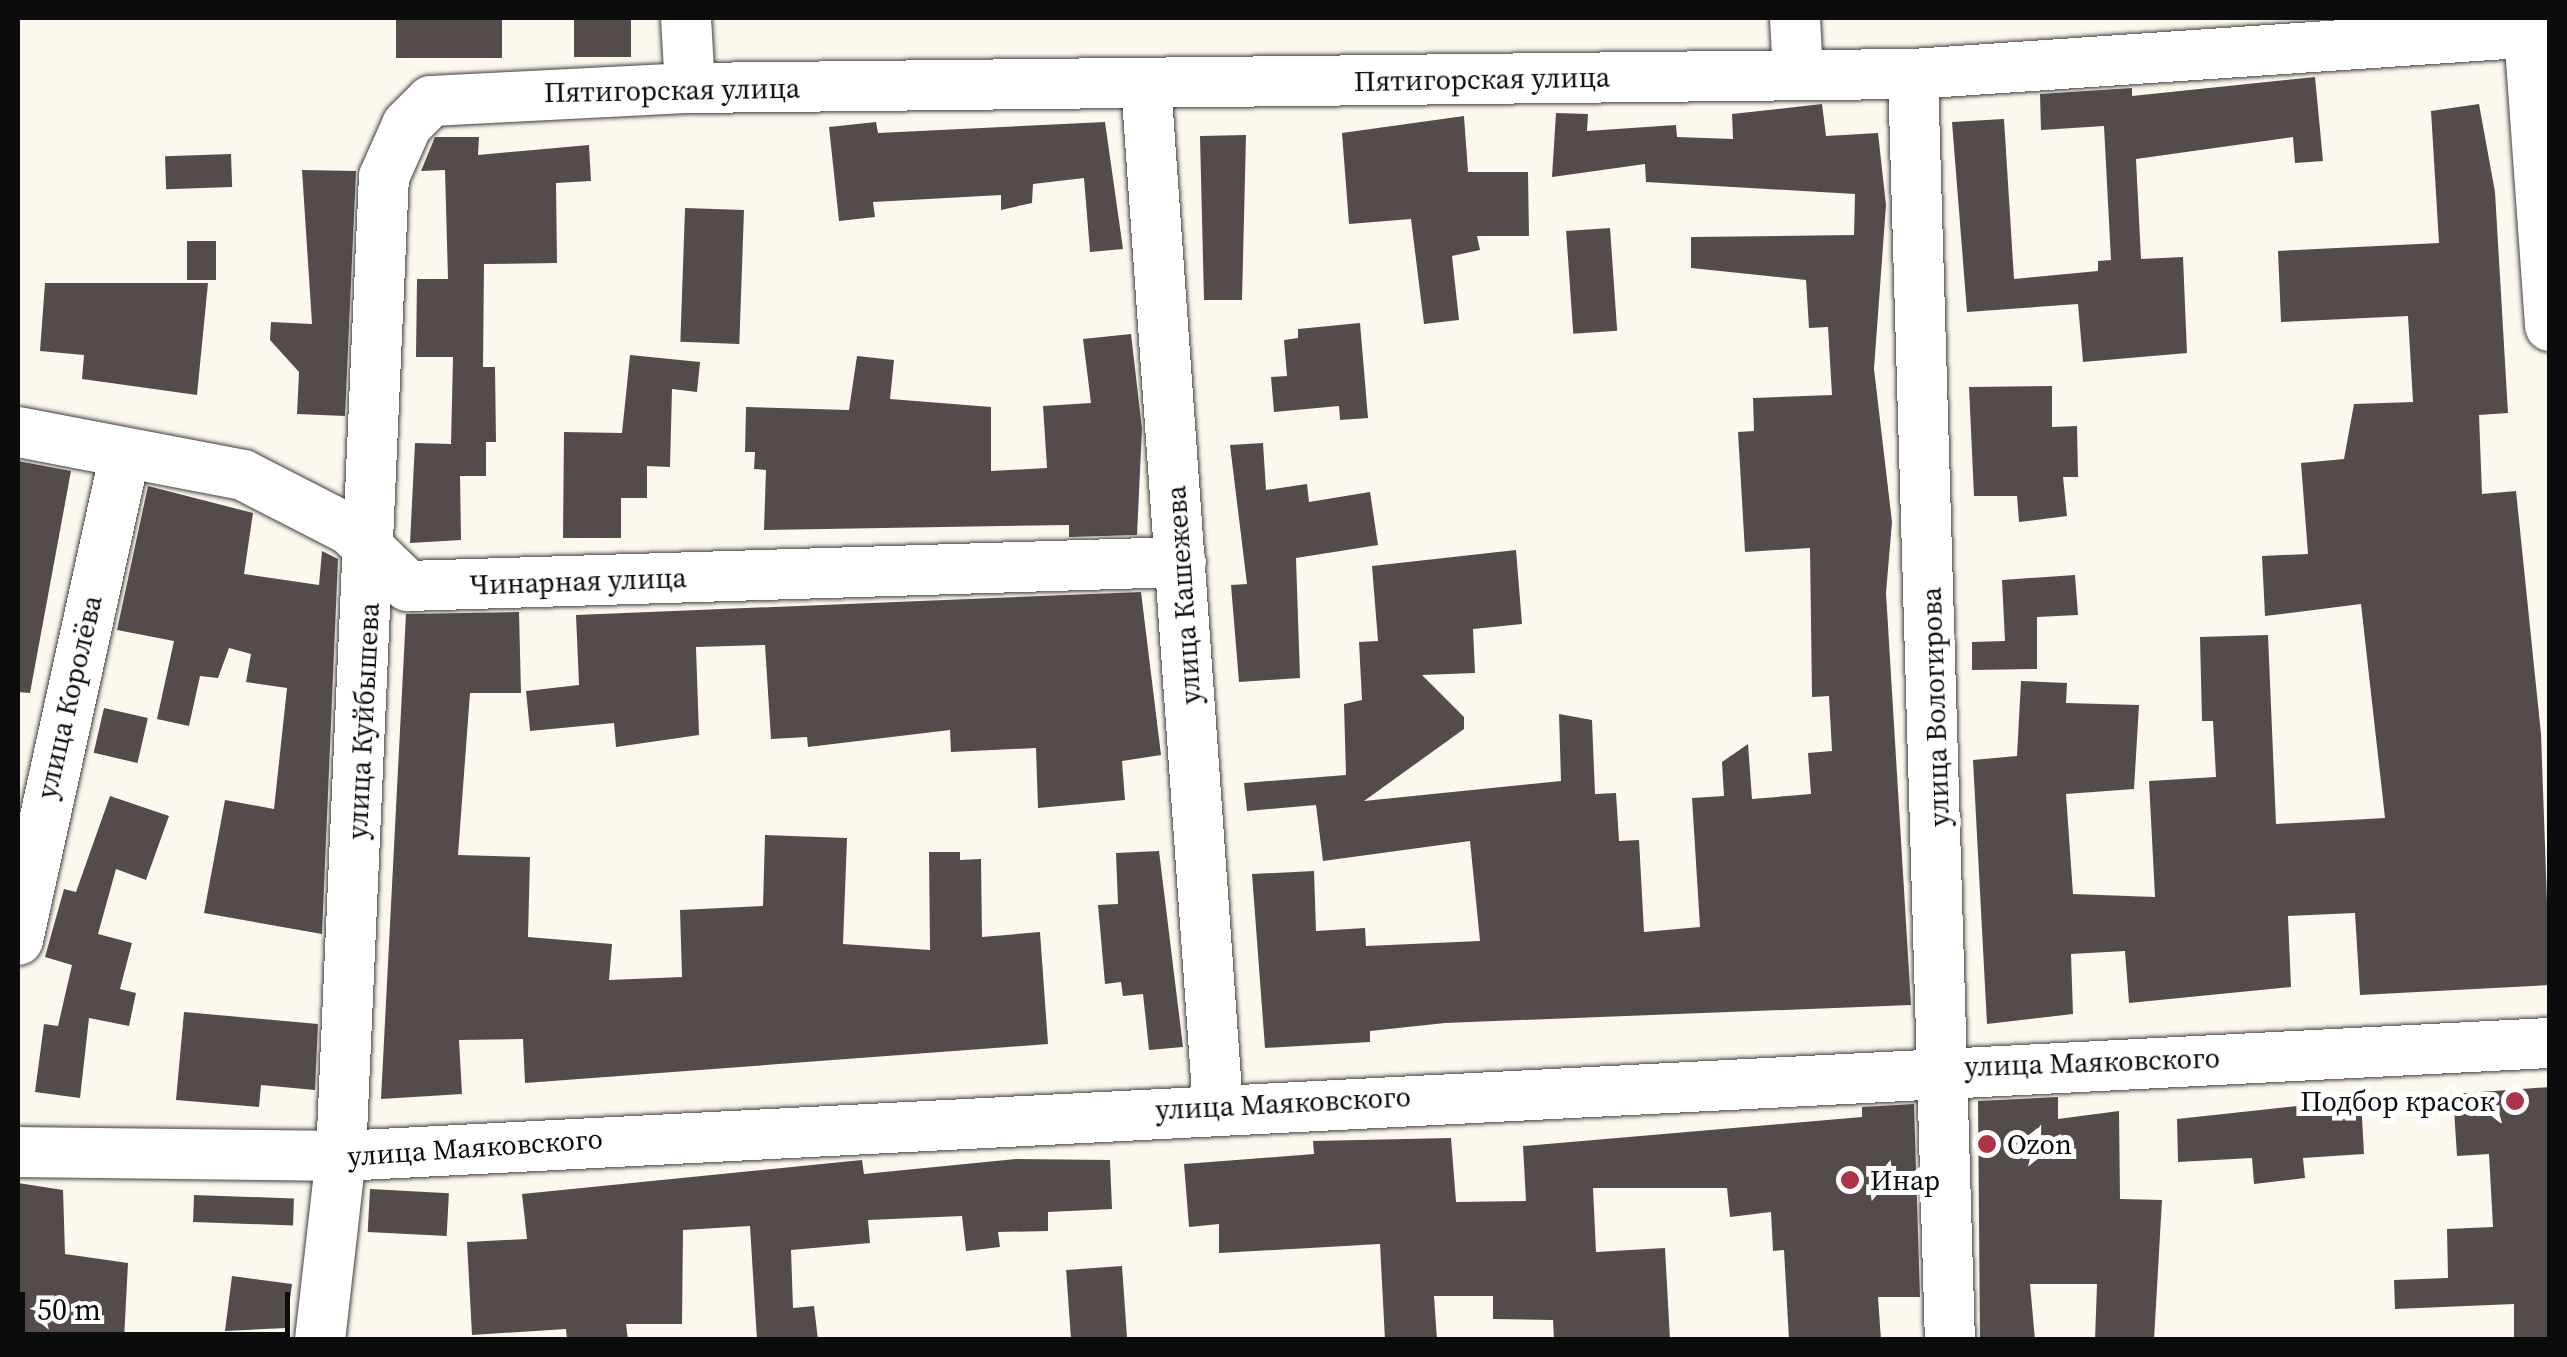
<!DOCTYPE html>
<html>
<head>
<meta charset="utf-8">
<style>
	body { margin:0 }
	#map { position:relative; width:2567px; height:1357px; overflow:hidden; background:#fdf8ed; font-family:"Source Serif 4",serif }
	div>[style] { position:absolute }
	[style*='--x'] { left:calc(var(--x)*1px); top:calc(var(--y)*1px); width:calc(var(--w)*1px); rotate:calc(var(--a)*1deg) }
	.building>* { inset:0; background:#534c4a; transform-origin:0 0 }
	.roads { filter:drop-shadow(0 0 2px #3f3f3f) drop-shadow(0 0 2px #3f3f3f) }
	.minor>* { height:50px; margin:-25px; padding:0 25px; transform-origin:25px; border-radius:25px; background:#fff }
	.dots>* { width:28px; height:28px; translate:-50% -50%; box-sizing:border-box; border:5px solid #fff; border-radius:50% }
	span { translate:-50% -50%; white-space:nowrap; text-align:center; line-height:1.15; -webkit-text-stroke:10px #fff; paint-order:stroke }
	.street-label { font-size:28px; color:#0c0c0c }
	.poi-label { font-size:28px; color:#0c0c0c }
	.right { translate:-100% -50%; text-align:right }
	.left { translate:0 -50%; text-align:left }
	.frame { position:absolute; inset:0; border:20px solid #0c0c0c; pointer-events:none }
	.scale { position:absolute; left:20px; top:1292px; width:270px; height:45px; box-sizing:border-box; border:5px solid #0c0c0c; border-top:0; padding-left:12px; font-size:30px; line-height:35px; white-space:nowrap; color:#0c0c0c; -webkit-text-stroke:8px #fff; paint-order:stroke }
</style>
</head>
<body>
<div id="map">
	<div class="building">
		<div style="left:396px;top:18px;width:106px;height:40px"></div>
		<div style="left:574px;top:18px;width:57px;height:39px"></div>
		<div style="clip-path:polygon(2315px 77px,2323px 161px,2295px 163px,2293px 137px,2136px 159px,2141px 259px,2183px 257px,2187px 353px,2083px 362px,2078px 304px,1967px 312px,1952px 122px,2004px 119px,2014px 279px,2098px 271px,2098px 261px,2111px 260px,2104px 126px,2041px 130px,2040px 94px,2132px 88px,2132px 96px)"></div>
		<div style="clip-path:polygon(1822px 104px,1826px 136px,1878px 133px,1886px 205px,1874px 369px,1892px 522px,1886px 593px,1911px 1005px,1445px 1023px,1370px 1031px,1370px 1042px,1265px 1048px,1252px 874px,1314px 871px,1316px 931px,1365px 928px,1366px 946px,1480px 941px,1470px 841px,1323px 861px,1316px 805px,1247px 811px,1244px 783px,1346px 775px,1344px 704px,1362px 700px,1359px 642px,1378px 641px,1372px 566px,1516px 550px,1522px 624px,1473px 629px,1475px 673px,1422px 675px,1464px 717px,1464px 729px,1364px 801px,1561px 781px,1559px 714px,1592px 720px,1595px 794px,1616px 793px,1619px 841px,1639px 840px,1644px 932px,1700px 927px,1692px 798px,1724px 796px,1722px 762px,1748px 744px,1752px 799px,1811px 794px,1808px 753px,1832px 751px,1829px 696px,1812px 697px,1810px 548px,1745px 552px,1738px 432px,1754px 431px,1753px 398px,1832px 395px,1828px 327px,1809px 328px,1806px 280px,1691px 268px,1691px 237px,1854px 235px,1855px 194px,1646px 182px,1645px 164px,1552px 177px,1556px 113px,1588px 114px,1587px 131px,1676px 125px,1677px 137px,1733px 139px,1732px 114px)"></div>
		<div style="clip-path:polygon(2479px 104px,2495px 192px,2508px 413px,2479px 415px,2482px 494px,2516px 491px,2541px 734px,2550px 985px,2360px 995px,2355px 913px,2288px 916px,2291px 987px,2129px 1003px,2125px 951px,2071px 954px,2073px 1014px,1987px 1024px,1973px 760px,2017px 756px,2021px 681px,2067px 683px,2066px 703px,2139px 705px,2134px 789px,2066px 794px,2073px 894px,2155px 897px,2149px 781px,2216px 777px,2213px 721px,2202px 721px,2200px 637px,2268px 635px,2276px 824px,2385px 818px,2361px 604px,2265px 616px,2262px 556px,2308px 554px,2301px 463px,2344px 459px,2354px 404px,2413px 402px,2408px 316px,2281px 322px,2278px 251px,2439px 243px,2431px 111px)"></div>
		<div style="clip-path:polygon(1464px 116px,1468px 172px,1528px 172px,1529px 236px,1477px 236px,1480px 250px,1452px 256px,1459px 320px,1424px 324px,1411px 219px,1349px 224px,1342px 133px)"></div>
		<div style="clip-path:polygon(876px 122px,878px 133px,1105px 122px,1123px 249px,1090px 252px,1084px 178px,1033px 184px,1032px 203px,1001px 210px,1001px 195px,873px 202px,875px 217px,839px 221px,829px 127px)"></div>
		<div style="clip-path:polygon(1246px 135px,1242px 300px,1204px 300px,1200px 136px)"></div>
		<div style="clip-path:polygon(435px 137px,479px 137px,478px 155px,589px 145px,591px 181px,556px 183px,557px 263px,484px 264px,483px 367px,495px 367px,496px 442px,486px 442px,486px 476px,460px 476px,461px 540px,410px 543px,415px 443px,451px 444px,453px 357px,416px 357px,417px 279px,448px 279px,445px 170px,421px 171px)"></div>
		<div style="left:231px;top:154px;width:33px;height:66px;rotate:88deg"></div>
		<div style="clip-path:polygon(302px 170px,356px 171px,345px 416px,297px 414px,299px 372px,270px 340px,271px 322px,312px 324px)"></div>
		<div style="left:744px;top:210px;width:134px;height:59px;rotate:92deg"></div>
		<div style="left:1610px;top:228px;width:103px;height:44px;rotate:86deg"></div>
		<div style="left:187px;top:241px;width:29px;height:39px"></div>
		<div style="clip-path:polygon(45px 283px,208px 283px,197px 395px,82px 379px,84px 355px,40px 351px)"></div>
		<div style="clip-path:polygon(1360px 323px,1368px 418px,1340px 420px,1339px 406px,1274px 412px,1271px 377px,1287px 376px,1284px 340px,1298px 338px,1298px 329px)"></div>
		<div style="clip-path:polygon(1131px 334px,1142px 429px,1137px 535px,1069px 537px,1069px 525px,764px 530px,766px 470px,754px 469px,755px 452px,745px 452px,746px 407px,849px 410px,857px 356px,894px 360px,890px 399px,991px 407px,991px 471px,1047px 468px,1043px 406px,1091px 403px,1083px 339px)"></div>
		<div style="clip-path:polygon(630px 355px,700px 362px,697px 392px,672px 389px,670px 467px,647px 466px,647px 498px,621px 498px,621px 538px,563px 538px,564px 432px,622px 433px)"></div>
		<div style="clip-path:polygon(2052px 386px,2052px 427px,2077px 426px,2078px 477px,2063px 477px,2067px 516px,2019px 522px,2017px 496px,1974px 496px,1969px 387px)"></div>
		<div style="clip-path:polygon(1263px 443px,1266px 490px,1307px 484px,1309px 502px,1370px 492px,1378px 545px,1296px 558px,1300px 678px,1239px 682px,1231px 585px,1247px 584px,1230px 445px)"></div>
		<div style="clip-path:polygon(18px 461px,71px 471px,30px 693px,18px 692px)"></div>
		<div style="clip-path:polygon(148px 486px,253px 513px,244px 574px,319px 585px,322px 551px,338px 559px,322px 934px,204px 913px,225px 800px,274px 809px,287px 688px,246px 682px,251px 654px,229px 648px,218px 678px,200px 676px,189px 726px,157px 719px,174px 641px,117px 630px)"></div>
		<div style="clip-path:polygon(2075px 575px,2078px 615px,2037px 617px,2037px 669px,1972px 670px,1972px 642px,2005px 641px,2002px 580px)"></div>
		<div style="clip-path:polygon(1141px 592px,1161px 755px,1122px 761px,1125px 800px,1038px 808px,1036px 748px,951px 752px,950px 730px,808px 747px,807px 737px,771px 739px,765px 645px,696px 647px,699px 735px,616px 747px,614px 723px,530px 731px,526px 691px,579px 685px,576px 615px)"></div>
		<div style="clip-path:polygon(519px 612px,521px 693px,470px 693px,458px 855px,530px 857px,528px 937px,612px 944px,609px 980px,682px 977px,680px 910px,763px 906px,765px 835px,847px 838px,843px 944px,930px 950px,929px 852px,960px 852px,960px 860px,981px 859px,982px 937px,1040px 932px,1048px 1044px,525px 1083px,523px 1039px,459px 1040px,462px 1094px,381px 1099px,406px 614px)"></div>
		<div style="left:104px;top:708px;width:45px;height:46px;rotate:13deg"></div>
		<div style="clip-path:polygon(110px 796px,169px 816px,146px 880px,116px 869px,98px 934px,132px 943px,120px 989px,136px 993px,129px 1026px,89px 1018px,80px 1098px,35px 1092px,44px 1024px,58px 1026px,72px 965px,45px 957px,64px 889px,76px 892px)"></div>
		<div style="clip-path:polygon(1159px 851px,1183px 1047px,1149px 1050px,1143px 994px,1123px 996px,1121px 982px,1105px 984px,1098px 905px,1118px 904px,1116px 853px)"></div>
		<div style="clip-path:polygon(184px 1012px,318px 1024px,315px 1090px,261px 1085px,259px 1107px,176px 1100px)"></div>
		<div style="clip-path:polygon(2550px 1087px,2550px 1340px,2514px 1340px,2514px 1304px,2395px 1309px,2394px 1280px,2448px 1278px,2447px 1229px,2493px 1227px,2489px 1154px,2457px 1156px,2453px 1094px)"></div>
		<div style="clip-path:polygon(2058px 1097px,2058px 1119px,2119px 1111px,2120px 1199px,2162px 1200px,2154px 1340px,2095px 1340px,2097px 1284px,2030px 1284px,2035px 1340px,1980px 1340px,1978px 1101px)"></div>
		<div style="clip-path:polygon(2361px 1099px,2364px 1154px,2303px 1158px,2305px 1178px,2254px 1184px,2252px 1158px,2178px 1162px,2177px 1119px)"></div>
		<div style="clip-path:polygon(1914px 1104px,1920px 1297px,1878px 1297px,1881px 1340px,1789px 1340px,1784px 1250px,1773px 1251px,1771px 1212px,1730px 1217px,1727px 1188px,1593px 1188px,1596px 1252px,1665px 1248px,1670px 1340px,1554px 1340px,1553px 1320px,1493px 1319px,1493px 1296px,1434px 1296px,1437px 1340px,1385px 1340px,1380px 1244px,1219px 1253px,1219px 1224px,1189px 1227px,1184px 1164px,1314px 1154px,1313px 1141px,1451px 1138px,1456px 1202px,1526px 1201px,1523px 1146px,1862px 1117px,1862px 1107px)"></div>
		<div style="clip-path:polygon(1016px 1159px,1110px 1160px,1112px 1209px,1048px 1212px,1048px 1231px,998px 1232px,1000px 1247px,966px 1251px,962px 1216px,868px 1220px,870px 1243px,791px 1250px,793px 1308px,814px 1306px,818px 1340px,757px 1340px,750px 1226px,683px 1230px,682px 1324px,626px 1324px,628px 1340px,567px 1340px,566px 1329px,472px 1335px,467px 1242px,527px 1239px,522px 1194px,862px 1160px,864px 1174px)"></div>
		<div style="clip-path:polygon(18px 1183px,63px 1190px,65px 1254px,128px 1263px,124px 1340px,18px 1340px)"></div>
		<div style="left:370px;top:1189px;width:79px;height:43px;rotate:3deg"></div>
		<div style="left:194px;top:1195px;width:100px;height:27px;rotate:2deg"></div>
		<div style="left:1122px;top:1266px;width:74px;height:56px;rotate:86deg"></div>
		<div style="clip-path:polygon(232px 1276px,292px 1284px,286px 1328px,225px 1331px)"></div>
	</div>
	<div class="roads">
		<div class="minor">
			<div style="--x:686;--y:18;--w:70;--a:86.7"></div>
			<div style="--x:1795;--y:18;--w:57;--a:87"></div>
			<div style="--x:2528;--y:18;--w:309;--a:85.9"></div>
			<div style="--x:1913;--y:74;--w:1267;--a:88.33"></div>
			<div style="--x:1146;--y:83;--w:1027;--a:85.98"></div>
			<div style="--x:18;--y:432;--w:229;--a:10.8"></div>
			<div style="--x:243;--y:475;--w:120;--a:27.2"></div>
			<div style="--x:350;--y:530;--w:81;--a:44"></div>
			<div style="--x:408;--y:586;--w:773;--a:-1.78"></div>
			<div style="--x:18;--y:940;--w:497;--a:-77.6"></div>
			<div style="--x:18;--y:1152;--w:323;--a:0.7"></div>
			<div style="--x:341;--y:1156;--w:2212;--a:-2.93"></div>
			<div style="--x:320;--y:1340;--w:185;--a:-83.5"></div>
			<div style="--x:341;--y:1156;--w:980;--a:-87.49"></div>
			<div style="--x:384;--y:177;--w:57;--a:-66.1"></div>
			<div style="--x:407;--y:125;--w:34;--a:-45"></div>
			<div style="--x:431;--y:101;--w:259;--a:-2.9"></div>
			<div style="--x:690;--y:88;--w:1223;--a:-0.66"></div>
			<div style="--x:1913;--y:74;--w:638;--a:-3.86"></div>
		</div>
	</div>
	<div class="dots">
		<div style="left:2515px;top:1101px;background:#ad3349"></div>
		<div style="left:1987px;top:1144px;background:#ad3349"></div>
		<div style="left:1850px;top:1180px;background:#ad3349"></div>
	</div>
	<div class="street-label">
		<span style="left:1482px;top:79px;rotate:-1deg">Пятигорская улица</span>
		<span style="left:672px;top:90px;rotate:-1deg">Пятигорская улица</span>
		<span style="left:578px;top:581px;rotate:-2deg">Чинарная улица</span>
		<span style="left:1183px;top:595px;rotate:-94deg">улица Кашежева</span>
		<span style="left:69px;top:697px;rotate:-77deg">улица Королёва</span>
		<span style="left:1935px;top:707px;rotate:-92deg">улица Вологирова</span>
		<span style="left:363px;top:721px;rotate:-87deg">улица Куйбышева</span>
		<span style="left:2092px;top:1062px;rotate:-2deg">улица Маяковского</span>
		<span style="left:1283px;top:1103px;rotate:-3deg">улица Маяковского</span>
		<span style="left:475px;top:1147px;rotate:-4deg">улица Маяковского</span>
	</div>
	<div class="poi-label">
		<span class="right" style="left:2495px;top:1101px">Подбор красок</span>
		<span class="left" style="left:2007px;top:1144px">Ozon</span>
		<span class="left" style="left:1870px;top:1180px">Инар</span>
	</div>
	<div class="frame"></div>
	<div class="scale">50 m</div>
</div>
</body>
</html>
